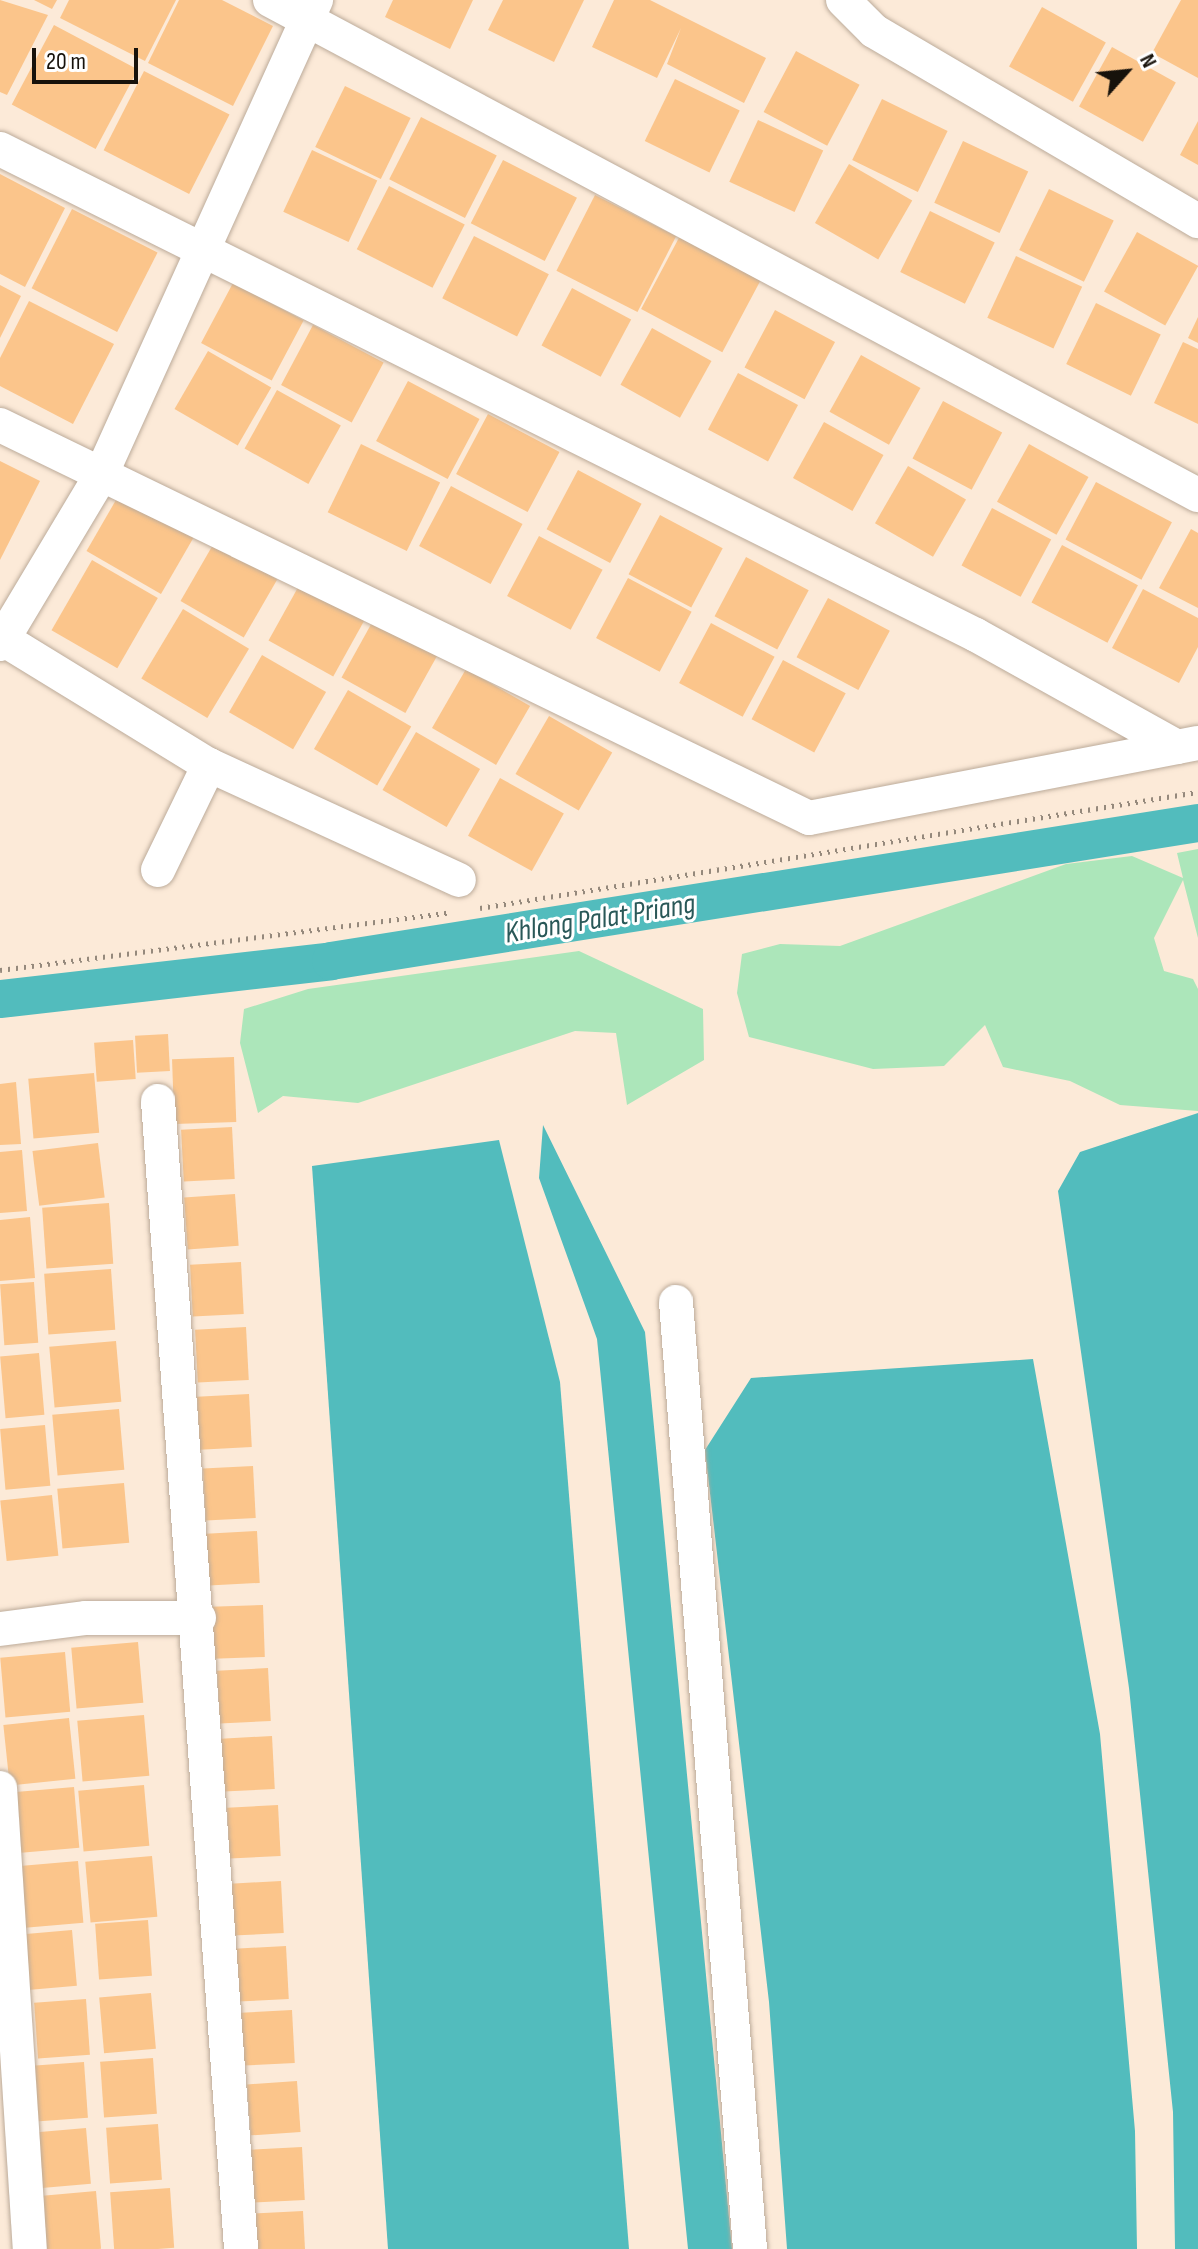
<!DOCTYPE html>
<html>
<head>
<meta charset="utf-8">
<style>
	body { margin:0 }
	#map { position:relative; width:1198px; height:2249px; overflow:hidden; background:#fcead8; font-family:"Sofia Sans Condensed",sans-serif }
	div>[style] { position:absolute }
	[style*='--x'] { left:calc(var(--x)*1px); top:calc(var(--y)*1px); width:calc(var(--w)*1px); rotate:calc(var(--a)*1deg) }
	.green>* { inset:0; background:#ace6ba }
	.water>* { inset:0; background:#52bcbd }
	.canal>* { height:38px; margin:-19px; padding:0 19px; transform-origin:19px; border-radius:19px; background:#52bcbd }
	.building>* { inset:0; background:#fbc58b; transform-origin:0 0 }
	.path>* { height:5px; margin-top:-2.5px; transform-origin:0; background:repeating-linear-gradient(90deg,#95897c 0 2px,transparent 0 8px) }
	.roads { filter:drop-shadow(0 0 2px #bcab9a) drop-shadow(0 0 2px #bcab9a) }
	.minor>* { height:34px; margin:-17px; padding:0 17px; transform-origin:17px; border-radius:17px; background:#fff }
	span { translate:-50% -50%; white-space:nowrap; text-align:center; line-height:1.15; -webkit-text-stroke:6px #fff; paint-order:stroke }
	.water-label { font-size:30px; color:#295858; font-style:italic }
	.north { position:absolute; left:1086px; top:32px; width:80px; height:80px; -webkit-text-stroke:6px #fff; paint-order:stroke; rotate:63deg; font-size:22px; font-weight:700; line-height:32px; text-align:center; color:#17120b }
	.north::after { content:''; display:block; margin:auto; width:28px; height:36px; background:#17120b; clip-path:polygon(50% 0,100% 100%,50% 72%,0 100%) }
	.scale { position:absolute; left:32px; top:48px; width:106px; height:36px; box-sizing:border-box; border:4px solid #17120b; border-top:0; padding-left:10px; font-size:24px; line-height:28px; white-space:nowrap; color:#17120b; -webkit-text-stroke:6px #fff; paint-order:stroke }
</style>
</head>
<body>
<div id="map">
	<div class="green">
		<div style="clip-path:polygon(1198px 849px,1198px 938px,1183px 880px,1154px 938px,1164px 971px,1193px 979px,1198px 989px,1198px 1111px,1120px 1105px,1070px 1081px,1003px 1067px,985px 1025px,944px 1066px,873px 1069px,749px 1037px,737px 993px,742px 954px,780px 944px,840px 946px,1066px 864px,1132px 856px,1183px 878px,1177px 853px)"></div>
		<div style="clip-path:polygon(579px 951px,703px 1009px,704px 1060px,627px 1105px,616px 1033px,575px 1031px,358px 1103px,283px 1096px,258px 1113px,240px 1043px,244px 1009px,308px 989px)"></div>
	</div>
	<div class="water">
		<div style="clip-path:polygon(1198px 1113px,1198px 2249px,1175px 2249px,1173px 2112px,1129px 1688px,1058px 1191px,1080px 1152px)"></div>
		<div style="clip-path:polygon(543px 1125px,645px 1332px,732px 2249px,688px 2249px,597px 1339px,539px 1178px)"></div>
		<div style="clip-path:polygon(499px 1140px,560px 1382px,629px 2249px,388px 2249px,312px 1166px)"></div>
		<div style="clip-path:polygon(1033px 1359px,1100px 1734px,1135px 2131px,1137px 2249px,787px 2249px,769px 2002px,705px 1450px,751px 1378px)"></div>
	</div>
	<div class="canal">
		<div style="--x:0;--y:999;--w:333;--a:-6.5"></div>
		<div style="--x:331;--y:961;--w:878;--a:-9.04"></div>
	</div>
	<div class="building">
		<div style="clip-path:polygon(0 0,48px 15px,7px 95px,0 92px)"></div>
		<div style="clip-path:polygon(34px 0,57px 0,52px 9px)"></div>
		<div style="clip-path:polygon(69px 0,176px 0,145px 61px,60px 18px)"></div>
		<div style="clip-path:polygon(179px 0,222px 0,273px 26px,233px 106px,148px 63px)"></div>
		<div style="clip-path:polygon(393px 0,473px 0,450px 49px,385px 17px)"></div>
		<div style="clip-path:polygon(503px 0,584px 0,554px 62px,488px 30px)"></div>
		<div style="clip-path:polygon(614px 0,650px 0,766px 58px,744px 103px,667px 64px,681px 28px,657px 78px,592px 47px)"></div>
		<div style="clip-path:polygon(1181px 0,1198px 0,1198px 78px,1152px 53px)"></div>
		<div style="left:1042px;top:7px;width:73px;height:68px;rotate:29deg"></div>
		<div style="left:54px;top:25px;width:95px;height:90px;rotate:28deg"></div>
		<div style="left:1112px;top:47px;width:73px;height:68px;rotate:29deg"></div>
		<div style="left:796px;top:51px;width:72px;height:69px;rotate:28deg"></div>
		<div style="left:144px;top:71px;width:96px;height:89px;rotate:27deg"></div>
		<div style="left:675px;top:79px;width:72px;height:69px;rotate:26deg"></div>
		<div style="left:345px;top:86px;width:73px;height:68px;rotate:26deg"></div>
		<div style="left:882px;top:99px;width:73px;height:68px;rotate:26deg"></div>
		<div style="left:421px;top:117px;width:85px;height:70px;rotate:27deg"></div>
		<div style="left:758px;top:120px;width:72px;height:68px;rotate:25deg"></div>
		<div style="clip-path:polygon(1198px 121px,1198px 165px,1180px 155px)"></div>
		<div style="left:963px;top:141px;width:72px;height:68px;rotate:25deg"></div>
		<div style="left:312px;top:150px;width:72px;height:68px;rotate:25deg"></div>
		<div style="left:503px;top:160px;width:83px;height:71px;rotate:27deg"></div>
		<div style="left:849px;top:164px;width:73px;height:68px;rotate:30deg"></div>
		<div style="clip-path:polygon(0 174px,65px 208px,25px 287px,0 274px)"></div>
		<div style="left:389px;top:186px;width:85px;height:71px;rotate:27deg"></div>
		<div style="left:1049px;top:189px;width:72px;height:68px;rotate:26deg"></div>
		<div style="left:595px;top:195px;width:91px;height:85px;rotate:27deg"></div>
		<div style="left:72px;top:209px;width:96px;height:89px;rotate:27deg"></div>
		<div style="left:930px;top:211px;width:72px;height:68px;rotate:26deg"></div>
		<div style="left:1137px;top:232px;width:70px;height:68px;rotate:29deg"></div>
		<div style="left:681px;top:234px;width:92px;height:85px;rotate:28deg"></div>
		<div style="left:474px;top:236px;width:84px;height:70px;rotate:27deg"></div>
		<div style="left:1016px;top:256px;width:73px;height:68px;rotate:25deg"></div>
		<div style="left:233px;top:283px;width:80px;height:68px;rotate:28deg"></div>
		<div style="clip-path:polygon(0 285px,21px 296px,0 338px)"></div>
		<div style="left:572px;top:288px;width:67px;height:65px;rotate:28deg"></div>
		<div style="clip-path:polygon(29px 301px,114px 344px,73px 424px,0 386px,0 358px)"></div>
		<div style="left:1096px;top:303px;width:72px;height:68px;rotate:26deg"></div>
		<div style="left:775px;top:310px;width:68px;height:65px;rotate:28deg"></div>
		<div style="clip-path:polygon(1198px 317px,1198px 343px,1188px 338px)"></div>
		<div style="left:313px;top:325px;width:80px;height:68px;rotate:28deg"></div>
		<div style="left:652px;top:328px;width:68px;height:65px;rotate:29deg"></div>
		<div style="clip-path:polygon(1183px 342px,1198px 349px,1198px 424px,1154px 403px)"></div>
		<div style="left:208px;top:351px;width:73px;height:67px;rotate:30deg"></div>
		<div style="left:861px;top:355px;width:68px;height:65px;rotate:29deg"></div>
		<div style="left:738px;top:373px;width:68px;height:64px;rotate:28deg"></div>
		<div style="left:408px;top:381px;width:81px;height:68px;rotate:28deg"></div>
		<div style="left:277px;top:390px;width:73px;height:67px;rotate:29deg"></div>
		<div style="left:943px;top:401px;width:67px;height:65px;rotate:28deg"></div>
		<div style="left:488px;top:414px;width:81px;height:68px;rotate:28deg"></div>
		<div style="left:824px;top:422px;width:68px;height:64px;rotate:29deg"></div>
		<div style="left:361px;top:444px;width:88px;height:76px;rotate:26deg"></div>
		<div style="left:1029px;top:444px;width:68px;height:66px;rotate:29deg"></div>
		<div style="clip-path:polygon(0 461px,40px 481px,0 560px)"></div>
		<div style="left:908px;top:466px;width:67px;height:66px;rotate:30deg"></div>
		<div style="left:578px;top:470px;width:72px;height:67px;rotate:28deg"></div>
		<div style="left:1096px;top:482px;width:86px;height:65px;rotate:28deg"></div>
		<div style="left:451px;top:486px;width:81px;height:68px;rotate:28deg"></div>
		<div style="left:120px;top:493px;width:86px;height:67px;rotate:30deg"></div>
		<div style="left:992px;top:508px;width:67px;height:65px;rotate:28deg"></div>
		<div style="left:660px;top:515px;width:71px;height:67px;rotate:28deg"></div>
		<div style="clip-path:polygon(1191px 529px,1198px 533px,1198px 608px,1159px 588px)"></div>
		<div style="left:539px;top:536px;width:72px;height:68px;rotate:28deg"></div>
		<div style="left:214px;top:543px;width:73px;height:67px;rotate:30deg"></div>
		<div style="left:1062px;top:545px;width:86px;height:65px;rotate:28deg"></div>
		<div style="left:746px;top:557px;width:71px;height:67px;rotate:28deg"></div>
		<div style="left:92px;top:560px;width:76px;height:81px;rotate:30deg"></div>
		<div style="left:628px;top:578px;width:72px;height:68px;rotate:28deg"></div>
		<div style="left:301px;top:582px;width:74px;height:67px;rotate:29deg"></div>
		<div style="clip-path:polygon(1143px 589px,1198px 618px,1198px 647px,1179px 683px,1112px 648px)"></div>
		<div style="left:828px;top:598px;width:70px;height:67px;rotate:28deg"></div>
		<div style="left:183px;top:609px;width:77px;height:81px;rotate:31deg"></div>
		<div style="left:374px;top:619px;width:73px;height:67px;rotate:29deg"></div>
		<div style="left:711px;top:623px;width:72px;height:68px;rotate:28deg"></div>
		<div style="left:262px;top:655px;width:74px;height:66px;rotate:30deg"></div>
		<div style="left:783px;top:660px;width:71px;height:67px;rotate:28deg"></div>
		<div style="left:466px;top:669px;width:74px;height:68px;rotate:30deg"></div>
		<div style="left:348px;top:690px;width:73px;height:68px;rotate:30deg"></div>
		<div style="left:549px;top:716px;width:73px;height:67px;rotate:30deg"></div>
		<div style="left:416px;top:732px;width:74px;height:67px;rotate:30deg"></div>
		<div style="left:500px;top:778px;width:73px;height:66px;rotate:29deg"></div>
		<div style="left:168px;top:1034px;width:37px;height:33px;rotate:87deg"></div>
		<div style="left:133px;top:1040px;width:39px;height:39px;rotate:86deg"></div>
		<div style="left:234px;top:1057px;width:65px;height:62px;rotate:88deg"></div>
		<div style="left:94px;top:1073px;width:60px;height:66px;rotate:85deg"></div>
		<div style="clip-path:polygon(16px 1082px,21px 1144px,0 1145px,0 1084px)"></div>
		<div style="left:232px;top:1127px;width:52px;height:51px;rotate:87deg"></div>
		<div style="left:98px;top:1143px;width:55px;height:66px;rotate:83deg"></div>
		<div style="clip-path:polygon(22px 1150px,27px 1211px,0 1213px,0 1152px)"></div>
		<div style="left:235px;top:1194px;width:52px;height:51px;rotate:86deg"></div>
		<div style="left:109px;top:1203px;width:61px;height:67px;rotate:86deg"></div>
		<div style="clip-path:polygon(30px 1217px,35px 1278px,0 1281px,0 1220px)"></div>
		<div style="left:241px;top:1262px;width:52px;height:51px;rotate:87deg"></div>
		<div style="left:111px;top:1269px;width:61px;height:67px;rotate:86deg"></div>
		<div style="left:34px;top:1282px;width:61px;height:34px;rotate:86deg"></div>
		<div style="left:246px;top:1327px;width:53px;height:51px;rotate:87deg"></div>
		<div style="left:116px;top:1341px;width:61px;height:67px;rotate:85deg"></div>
		<div style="left:39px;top:1353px;width:62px;height:39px;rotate:85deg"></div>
		<div style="left:249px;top:1394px;width:53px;height:52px;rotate:87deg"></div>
		<div style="left:119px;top:1409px;width:61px;height:67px;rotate:85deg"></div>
		<div style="left:45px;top:1425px;width:61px;height:45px;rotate:85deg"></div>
		<div style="left:253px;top:1466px;width:52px;height:50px;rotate:87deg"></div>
		<div style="left:124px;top:1483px;width:60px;height:67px;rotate:85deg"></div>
		<div style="left:52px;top:1495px;width:61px;height:52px;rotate:84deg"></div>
		<div style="left:257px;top:1531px;width:52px;height:51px;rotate:87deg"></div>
		<div style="left:263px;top:1605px;width:52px;height:52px;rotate:88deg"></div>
		<div style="left:138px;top:1642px;width:61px;height:67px;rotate:85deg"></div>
		<div style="left:65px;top:1652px;width:60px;height:65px;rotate:85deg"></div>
		<div style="left:268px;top:1668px;width:53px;height:51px;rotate:87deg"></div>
		<div style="left:144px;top:1715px;width:61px;height:67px;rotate:85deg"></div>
		<div style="left:69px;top:1718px;width:61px;height:66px;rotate:84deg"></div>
		<div style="left:272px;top:1736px;width:53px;height:51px;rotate:87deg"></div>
		<div style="left:144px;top:1785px;width:61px;height:66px;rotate:85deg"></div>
		<div style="left:74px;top:1787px;width:61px;height:67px;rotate:85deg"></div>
		<div style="left:278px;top:1805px;width:51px;height:51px;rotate:87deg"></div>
		<div style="left:152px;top:1856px;width:61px;height:67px;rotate:85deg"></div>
		<div style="left:78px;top:1861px;width:62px;height:67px;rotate:85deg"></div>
		<div style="left:281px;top:1881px;width:52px;height:51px;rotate:87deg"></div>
		<div style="left:148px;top:1920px;width:56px;height:53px;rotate:86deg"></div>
		<div style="left:72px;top:1930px;width:56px;height:52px;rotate:85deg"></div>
		<div style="left:286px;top:1946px;width:53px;height:51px;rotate:87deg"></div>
		<div style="left:151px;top:1993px;width:56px;height:52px;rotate:85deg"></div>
		<div style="left:86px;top:1999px;width:56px;height:52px;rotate:86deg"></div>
		<div style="left:292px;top:2010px;width:53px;height:51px;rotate:87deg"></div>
		<div style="left:153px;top:2058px;width:56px;height:53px;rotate:86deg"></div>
		<div style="left:84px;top:2062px;width:56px;height:52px;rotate:86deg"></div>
		<div style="left:297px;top:2081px;width:51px;height:50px;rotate:86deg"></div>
		<div style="left:158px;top:2124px;width:56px;height:52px;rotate:86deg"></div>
		<div style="left:86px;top:2128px;width:56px;height:52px;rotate:85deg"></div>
		<div style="left:302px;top:2147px;width:53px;height:51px;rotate:87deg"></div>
		<div style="left:170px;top:2188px;width:60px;height:60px;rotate:86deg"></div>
		<div style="left:96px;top:2191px;width:58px;height:59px;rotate:85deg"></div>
		<div style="left:303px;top:2211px;width:38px;height:51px;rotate:87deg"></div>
	</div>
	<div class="path">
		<div style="--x:480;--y:908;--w:727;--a:-9.18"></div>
		<div style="--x:0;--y:970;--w:451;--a:-7.3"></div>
	</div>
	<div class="roads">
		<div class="minor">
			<div style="--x:270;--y:0;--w:1052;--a:28.08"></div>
			<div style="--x:843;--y:0;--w:44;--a:45"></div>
			<div style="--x:874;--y:31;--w:376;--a:30.4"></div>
			<div style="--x:0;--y:149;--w:1090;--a:26.47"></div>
			<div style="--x:976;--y:635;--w:230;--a:29.1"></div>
			<div style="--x:1177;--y:747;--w:21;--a:-11"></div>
			<div style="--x:0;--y:425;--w:899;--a:25.91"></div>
			<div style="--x:809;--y:818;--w:375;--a:-10.9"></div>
			<div style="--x:3;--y:639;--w:241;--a:31.5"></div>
			<div style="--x:209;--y:765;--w:275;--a:24.7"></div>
			<div style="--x:0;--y:644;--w:195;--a:-59.1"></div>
			<div style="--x:100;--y:477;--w:524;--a:-65.64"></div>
			<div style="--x:158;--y:870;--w:117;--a:-64.1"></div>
			<div style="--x:158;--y:1101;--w:1151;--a:85.86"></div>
			<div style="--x:676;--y:1302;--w:950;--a:85.53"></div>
			<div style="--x:0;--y:1629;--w:87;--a:-7.3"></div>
			<div style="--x:86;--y:1618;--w:113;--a:0"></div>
			<div style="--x:0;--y:1788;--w:462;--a:86.3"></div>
		</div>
	</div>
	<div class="water-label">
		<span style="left:600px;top:919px;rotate:-9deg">Khlong Palat Priang</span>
	</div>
	<div class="north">N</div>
	<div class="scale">20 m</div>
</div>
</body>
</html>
